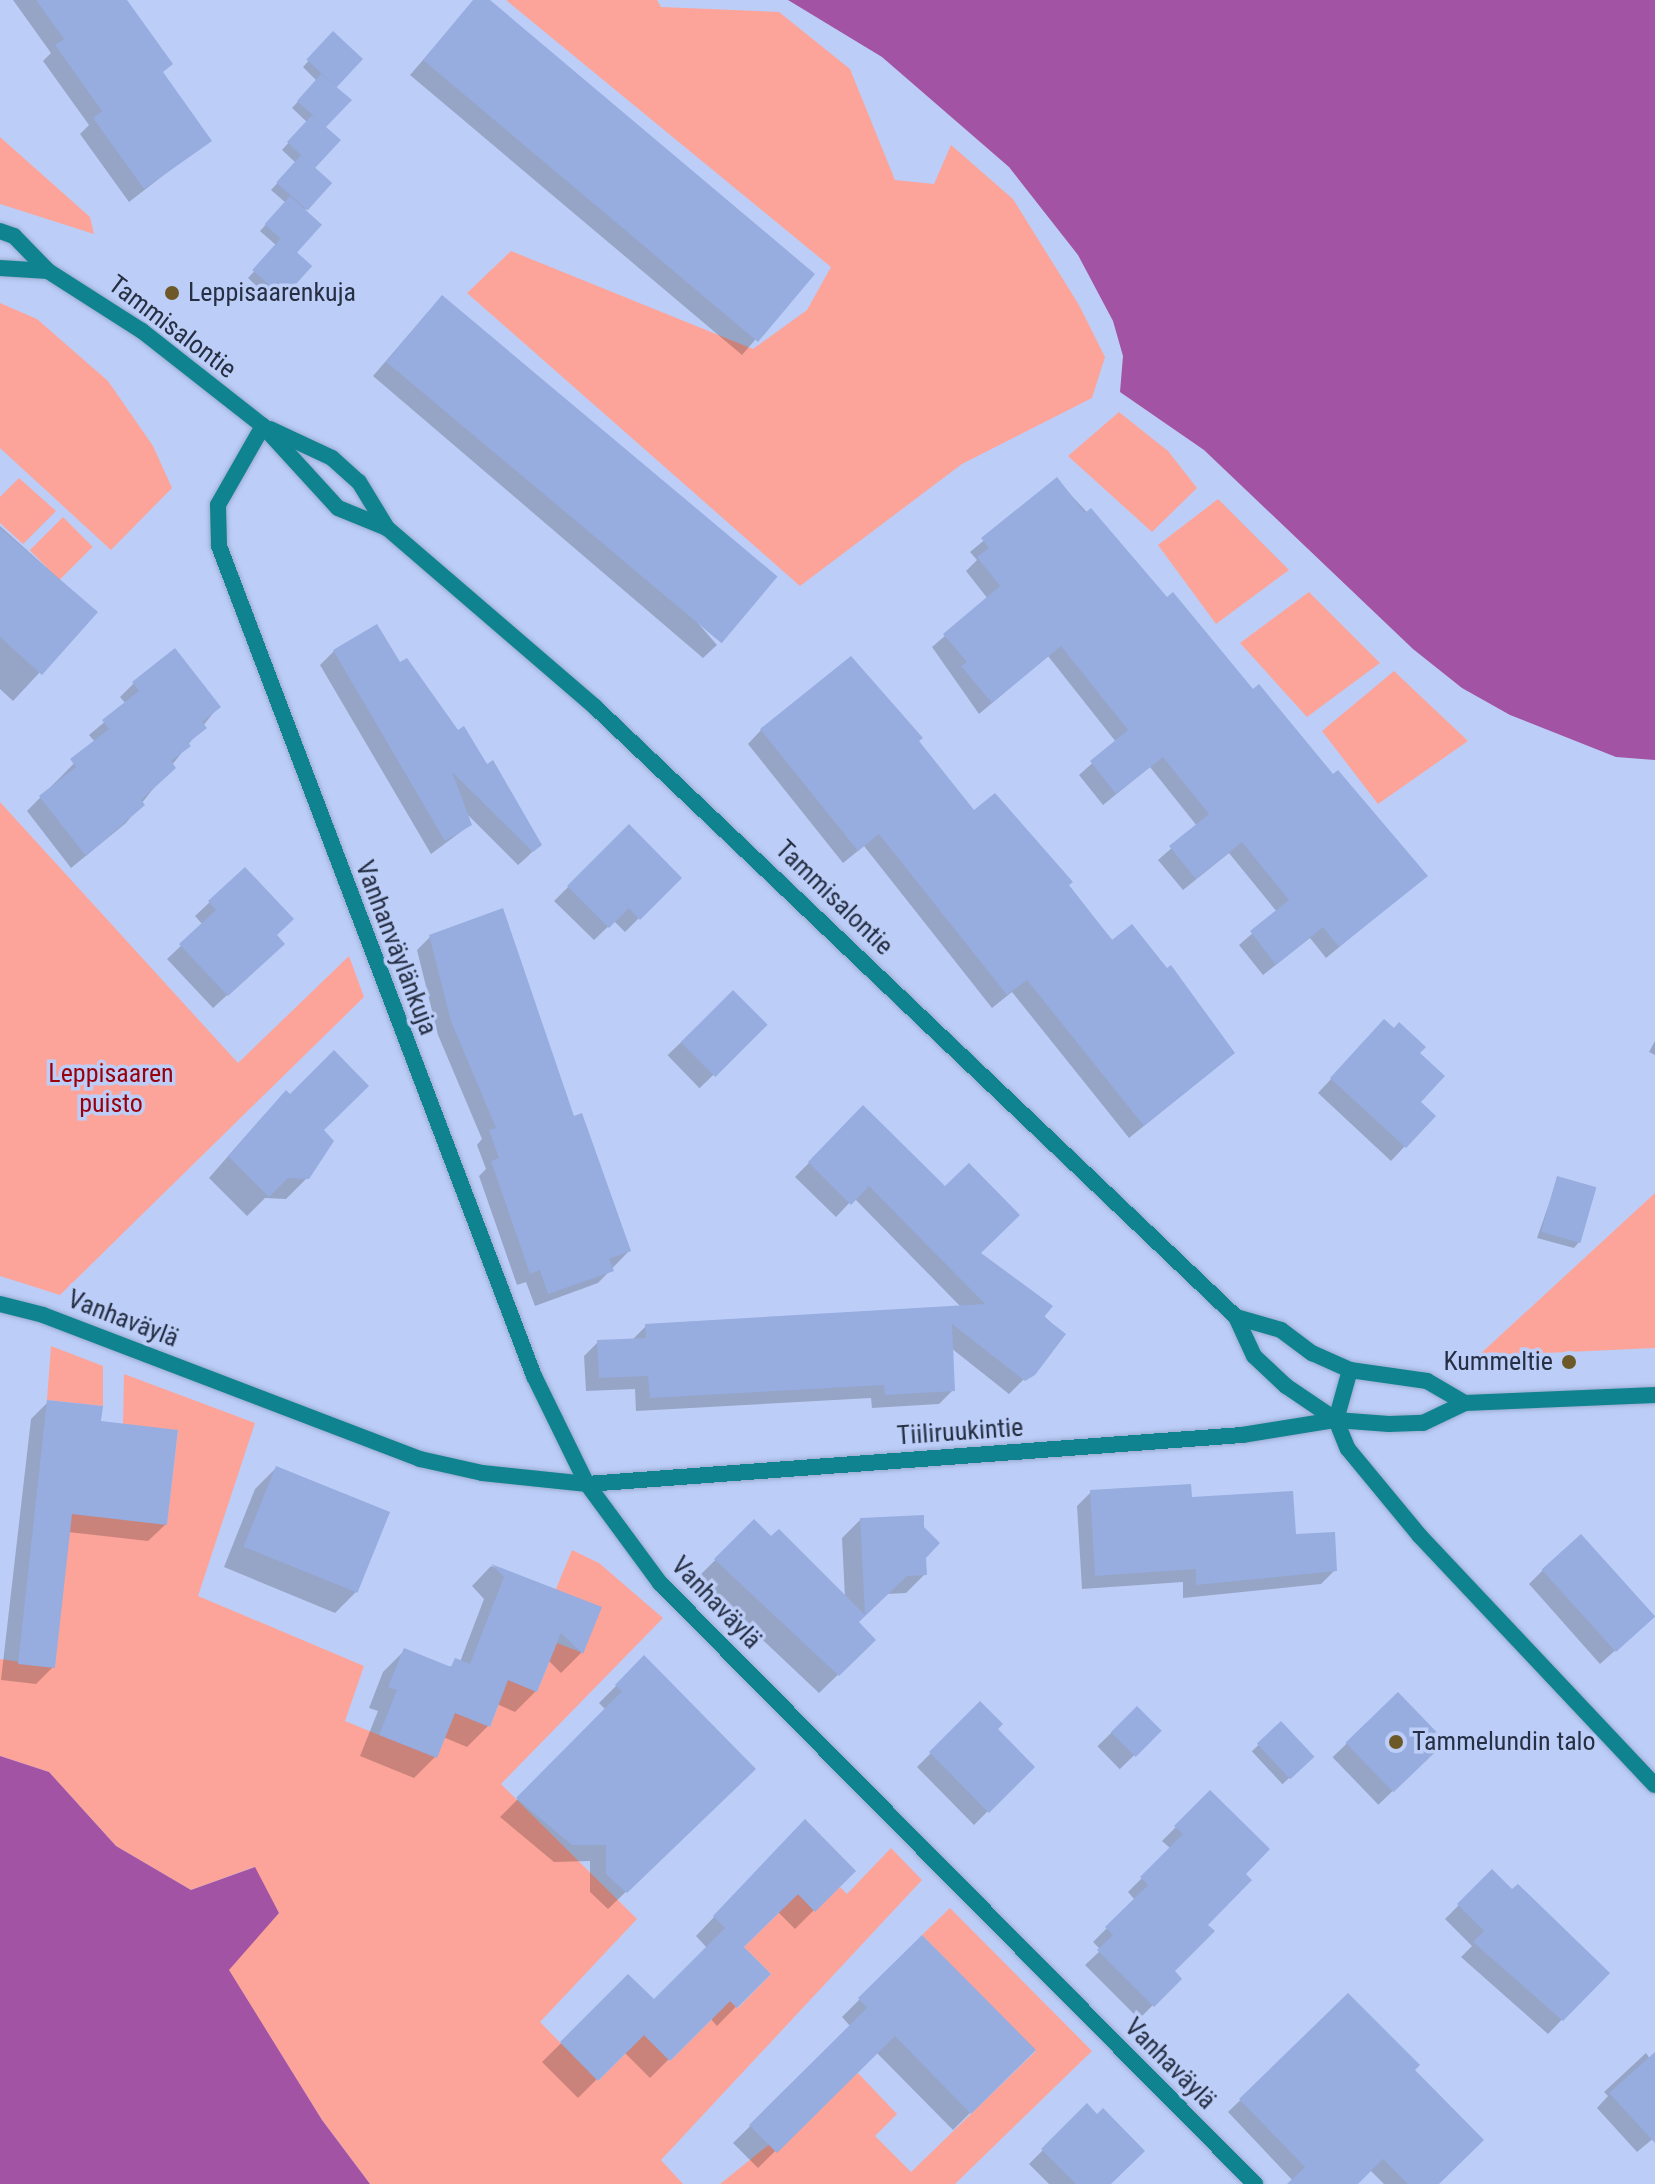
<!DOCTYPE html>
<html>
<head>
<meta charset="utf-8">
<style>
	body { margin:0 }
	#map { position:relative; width:1655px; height:2184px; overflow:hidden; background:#bccef8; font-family:"Roboto Condensed",sans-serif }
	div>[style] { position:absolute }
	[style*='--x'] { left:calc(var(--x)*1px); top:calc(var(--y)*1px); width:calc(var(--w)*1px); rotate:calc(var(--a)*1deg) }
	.green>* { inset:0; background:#fca49a; transform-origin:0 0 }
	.water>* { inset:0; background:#a253a3 }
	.shadow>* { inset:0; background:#0003; transform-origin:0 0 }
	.building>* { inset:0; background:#97acdf; transform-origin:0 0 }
	.roads { filter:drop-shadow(0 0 2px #9babd0) drop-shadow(0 0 2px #9babd0) }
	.minor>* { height:16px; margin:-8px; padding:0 8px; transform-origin:8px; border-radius:8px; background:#108390 }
	.tertiary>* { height:16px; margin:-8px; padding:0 8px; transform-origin:8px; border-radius:8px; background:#108390 }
	.dots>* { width:22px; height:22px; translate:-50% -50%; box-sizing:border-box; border:4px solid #bccef8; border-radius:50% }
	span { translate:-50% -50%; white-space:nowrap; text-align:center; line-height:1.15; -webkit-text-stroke:7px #bccef8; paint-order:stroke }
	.poi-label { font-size:26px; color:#262f43 }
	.left { translate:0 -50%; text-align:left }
	.right { translate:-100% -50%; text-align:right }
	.street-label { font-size:26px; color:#262f43 }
	.park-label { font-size:26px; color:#9a000c }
</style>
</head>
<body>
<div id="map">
	<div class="green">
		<div style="clip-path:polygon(506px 0,657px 0,661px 7px,779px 12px,850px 69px,895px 180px,934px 184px,951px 145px,1013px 199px,1079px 305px,1105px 357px,1092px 398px,962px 464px,800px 586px,467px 293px,511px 251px,753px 349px,807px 310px,831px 267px)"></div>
		<div style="clip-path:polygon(0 137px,90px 217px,94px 234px,0 204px)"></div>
		<div style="clip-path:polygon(0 303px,37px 319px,108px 381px,153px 446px,172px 488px,111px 550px,0 448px)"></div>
		<div style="clip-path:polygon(1119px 412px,1168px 451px,1197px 488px,1152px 532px,1068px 456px)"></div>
		<div style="clip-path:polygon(19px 478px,56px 511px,23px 544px,0 523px,0 497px)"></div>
		<div style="clip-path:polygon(1218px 499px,1289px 570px,1216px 624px,1158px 545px)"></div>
		<div style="left:63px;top:517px;width:42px;height:47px;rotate:45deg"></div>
		<div style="clip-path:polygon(1309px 592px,1380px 663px,1307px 717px,1240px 643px)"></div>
		<div style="clip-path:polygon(1394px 671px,1468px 741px,1378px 804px,1322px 731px)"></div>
		<div style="clip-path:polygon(0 802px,238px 1063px,349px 956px,364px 997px,60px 1295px,0 1276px)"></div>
		<div style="clip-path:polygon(1655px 1193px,1655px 1348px,1478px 1356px)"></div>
		<div style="clip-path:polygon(51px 1346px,103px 1366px,103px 1406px,47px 1400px)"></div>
		<div style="clip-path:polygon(124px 1374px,255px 1423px,198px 1596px,364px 1666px,345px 1721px,379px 1735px,455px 1713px,490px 1727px,508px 1680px,537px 1692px,557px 1643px,583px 1653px,556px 1589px,572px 1550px,599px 1563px,663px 1618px,501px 1784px,637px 1919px,540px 2022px,598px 2081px,644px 2035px,670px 2061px,730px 2001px,738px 2008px,771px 1974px,744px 1947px,798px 1894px,815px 1911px,840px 1887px,847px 1894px,891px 1848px,922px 1880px,661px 2160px,683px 2184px,370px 2184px,322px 2120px,228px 1969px,279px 1913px,254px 1867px,191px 1890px,116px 1846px,49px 1772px,0 1756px,0 1659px,55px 1667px,71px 1499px,167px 1524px,178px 1431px,123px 1424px)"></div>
		<div style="clip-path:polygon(950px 1908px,1092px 2051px,955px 2184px,720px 2184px,858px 2073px,897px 2114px,875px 2136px,911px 2172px,1036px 2051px,922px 1935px)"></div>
	</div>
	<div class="water">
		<div style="clip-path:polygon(788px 0,1655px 0,1655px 760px,1616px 757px,1510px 715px,1462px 688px,1413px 649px,1204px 450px,1120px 392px,1123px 356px,1113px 321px,1078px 255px,1009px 167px,882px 57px)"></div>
		<div style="clip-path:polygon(0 1756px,49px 1772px,116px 1846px,191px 1890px,255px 1867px,279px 1913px,229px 1970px,322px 2120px,370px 2184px,0 2184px)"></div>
	</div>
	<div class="shadow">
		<div style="clip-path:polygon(13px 0,124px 0,162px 73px,209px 140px,129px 202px,80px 134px,89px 125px,43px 61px,51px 53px)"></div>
		<div style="clip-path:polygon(475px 0,486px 0,812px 275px,742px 355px,410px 75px)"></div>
		<div style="clip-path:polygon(333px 34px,360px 59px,334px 87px,349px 100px,323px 128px,312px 168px,329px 183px,304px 211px,320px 225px,294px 253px,309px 267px,275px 303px,248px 278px,277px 246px,260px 231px,286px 203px,271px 190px,296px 163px,282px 150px,307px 122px,292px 108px,317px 81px,303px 67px)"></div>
		<div style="clip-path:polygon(428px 312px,717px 645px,703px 658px,373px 376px)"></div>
		<div style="clip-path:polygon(1057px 480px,1425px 876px,1326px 958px,1310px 938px,1263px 975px,1239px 945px,1277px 912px,1229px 853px,1183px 890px,1158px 860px,1197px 826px,1150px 767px,1103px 805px,1079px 775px,1116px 742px,1048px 656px,979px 714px,932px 647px,988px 599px,966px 571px,977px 560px,970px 552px)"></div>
		<div style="clip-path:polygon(0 526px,96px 612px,13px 701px,0 689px)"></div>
		<div style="clip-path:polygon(334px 651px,399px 664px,540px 844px,526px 858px,518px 865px,465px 812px,470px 825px,431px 854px,320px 665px)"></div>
		<div style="clip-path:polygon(134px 683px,218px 707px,126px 823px,71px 868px,27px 811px,95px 742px,89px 735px,126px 704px,120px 697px)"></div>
		<div style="clip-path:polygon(761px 730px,917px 741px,974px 813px,1066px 885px,1218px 1066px,1129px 1138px,1012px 992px,992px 1008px,864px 846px,843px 863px,748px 744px)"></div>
		<div style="clip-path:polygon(629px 827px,679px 878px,625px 932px,614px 921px,594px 940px,554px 901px)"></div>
		<div style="clip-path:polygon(245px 869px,275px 935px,269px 957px,213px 1008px,167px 959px,203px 925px,195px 916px)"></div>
		<div style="clip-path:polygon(430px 937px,573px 1118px,629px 1251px,598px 1283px,535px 1306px,526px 1282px,517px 1285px,479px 1176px,486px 1169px,477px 1145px,482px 1139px,438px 1035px,417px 950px)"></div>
		<div style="left:733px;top:992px;width:46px;height:91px;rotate:46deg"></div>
		<div style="clip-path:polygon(1371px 1036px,1418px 1054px,1418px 1103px,1433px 1116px,1391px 1161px,1318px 1093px)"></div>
		<div style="clip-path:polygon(1655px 1041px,1655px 1055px,1649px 1052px)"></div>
		<div style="clip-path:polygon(863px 1108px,978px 1253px,1063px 1334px,1023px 1380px,1009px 1394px,951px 1348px,953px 1390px,939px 1404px,872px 1408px,871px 1398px,636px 1411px,635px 1389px,586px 1391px,584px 1356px,598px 1342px,632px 1340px,646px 1326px,961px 1307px,854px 1198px,836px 1217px,795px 1177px)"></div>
		<div style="clip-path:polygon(265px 1114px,321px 1130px,307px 1178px,286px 1199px,265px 1198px,247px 1216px,209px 1178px)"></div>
		<div style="clip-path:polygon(1558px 1178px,1580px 1241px,1574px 1248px,1537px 1238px)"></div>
		<div style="clip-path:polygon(48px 1402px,99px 1423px,166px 1524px,148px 1541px,68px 1532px,53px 1667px,36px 1684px,1px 1680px,31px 1419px)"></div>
		<div style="clip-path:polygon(276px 1468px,356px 1592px,335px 1613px,224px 1567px,255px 1489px)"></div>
		<div style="clip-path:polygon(1091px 1492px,1190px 1500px,1294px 1536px,1335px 1570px,1321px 1584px,1183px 1598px,1183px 1582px,1082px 1589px,1077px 1506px)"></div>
		<div style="clip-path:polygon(861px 1519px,924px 1557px,925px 1574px,906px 1593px,887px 1594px,857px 1623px,874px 1640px,819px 1693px,697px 1578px,754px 1522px,845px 1598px,842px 1538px)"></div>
		<div style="clip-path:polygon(491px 1566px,599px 1608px,581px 1653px,561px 1673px,548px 1660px,536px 1691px,515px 1712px,497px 1704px,488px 1726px,467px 1747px,443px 1737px,435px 1757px,414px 1778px,360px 1756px,378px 1711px,369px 1708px,383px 1672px,404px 1651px,447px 1668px,460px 1662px,484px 1599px,472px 1586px)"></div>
		<div style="clip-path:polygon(1543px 1570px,1638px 1630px,1600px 1664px,1529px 1584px)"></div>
		<div style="clip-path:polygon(644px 1658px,736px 1786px,608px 1909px,590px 1892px,590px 1861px,554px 1862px,500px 1817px,606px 1710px,599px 1703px)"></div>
		<div style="left:1398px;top:1694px;width:66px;height:91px;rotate:46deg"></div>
		<div style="clip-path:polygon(980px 1704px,995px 1729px,1032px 1767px,974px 1825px,917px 1767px)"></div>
		<div style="left:1137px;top:1708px;width:32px;height:55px;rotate:46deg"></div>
		<div style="left:1281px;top:1724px;width:45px;height:40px;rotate:47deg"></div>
		<div style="clip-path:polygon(1210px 1793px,1243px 1874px,1172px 1971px,1179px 1979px,1139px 2019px,1085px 1965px,1101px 1950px,1093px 1942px,1135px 1900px,1128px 1892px,1171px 1849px,1162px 1841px)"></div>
		<div style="clip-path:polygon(786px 1841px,853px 1871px,795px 1929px,777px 1911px,741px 1947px,768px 1974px,717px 2026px,710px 2018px,650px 2078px,624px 2052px,578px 2098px,542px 2062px,628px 1977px,654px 2002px,707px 1948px,696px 1936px)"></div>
		<div style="clip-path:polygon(1492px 1872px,1607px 1973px,1548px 2034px,1461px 1957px,1472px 1946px,1445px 1919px)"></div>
		<div style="clip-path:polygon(922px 1937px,1033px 2050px,953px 2130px,876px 2052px,758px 2168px,733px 2143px,851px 2027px,842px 2017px)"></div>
		<div style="clip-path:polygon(1348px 1996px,1412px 2070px,1437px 2184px,1384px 2184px,1370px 2170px,1355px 2184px,1296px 2184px,1228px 2112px)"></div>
		<div style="clip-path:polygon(1646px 2053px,1650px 2059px,1655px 2054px,1655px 2137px,1637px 2152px,1597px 2108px,1608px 2096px,1604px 2092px)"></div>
		<div style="clip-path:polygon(1087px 2106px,1109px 2184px,1049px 2184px,1029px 2164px)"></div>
	</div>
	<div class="building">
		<div style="clip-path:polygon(36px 0,127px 0,173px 64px,163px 72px,212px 141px,144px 189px,93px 118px,102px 111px,55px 45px,64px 39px)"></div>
		<div style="clip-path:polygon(473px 0,490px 0,815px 274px,758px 342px,423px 60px)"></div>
		<div style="left:333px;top:31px;width:41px;height:39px;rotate:43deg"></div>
		<div style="clip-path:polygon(321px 74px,352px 100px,326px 127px,341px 140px,315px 168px,287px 142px,312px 115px,325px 126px,297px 101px)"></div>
		<div style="left:301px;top:155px;width:42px;height:37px;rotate:42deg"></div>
		<div style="left:290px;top:196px;width:43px;height:38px;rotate:42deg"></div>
		<div style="left:281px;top:238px;width:42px;height:43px;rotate:42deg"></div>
		<div style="left:442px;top:295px;width:438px;height:87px;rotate:40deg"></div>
		<div style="clip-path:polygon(1057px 477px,1085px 513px,1091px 508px,1167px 597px,1173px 592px,1253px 689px,1259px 684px,1333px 774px,1338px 770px,1428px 876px,1339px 947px,1323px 927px,1276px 965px,1250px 931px,1289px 900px,1242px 842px,1196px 879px,1169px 846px,1209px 814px,1163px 757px,1116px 794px,1090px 761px,1128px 730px,1061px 646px,992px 703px,961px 666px,967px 662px,943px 634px,1000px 586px,977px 557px,989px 548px,981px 538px)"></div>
		<div style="clip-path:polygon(0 528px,98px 612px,42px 675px,0 637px)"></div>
		<div style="clip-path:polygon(377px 624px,400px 662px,407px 658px,458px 730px,464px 726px,487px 764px,493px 760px,542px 845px,533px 852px,452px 772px,472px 825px,445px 841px,333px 650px)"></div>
		<div style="clip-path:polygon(175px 648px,221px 707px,202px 722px,207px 728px,188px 743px,191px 746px,171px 761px,176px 768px,141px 800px,145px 805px,86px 856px,39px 796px,76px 767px,70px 759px,109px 729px,102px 720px,139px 691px,132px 682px)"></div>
		<div style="clip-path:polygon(851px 656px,923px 738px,919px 741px,974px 810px,995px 793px,1073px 882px,1069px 885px,1112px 940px,1132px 924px,1167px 968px,1171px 965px,1235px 1053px,1144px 1126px,1027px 980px,1007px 995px,879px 834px,858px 851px,760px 729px)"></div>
		<div style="clip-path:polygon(629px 824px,682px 878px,640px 920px,629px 908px,609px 928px,567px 886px)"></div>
		<div style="clip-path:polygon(245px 867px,294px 919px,277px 935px,285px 944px,228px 996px,179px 944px,216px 910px,208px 901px)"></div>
		<div style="clip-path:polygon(503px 908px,574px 1116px,582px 1113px,631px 1251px,609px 1259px,614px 1271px,548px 1294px,540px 1270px,530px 1274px,491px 1161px,499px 1158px,489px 1130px,496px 1128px,451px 1021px,429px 935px)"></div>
		<div style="left:733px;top:990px;width:49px;height:74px;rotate:45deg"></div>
		<div style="clip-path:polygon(1384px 1019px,1394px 1028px,1399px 1022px,1426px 1047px,1420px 1053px,1445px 1076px,1421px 1102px,1436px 1116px,1406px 1148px,1330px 1078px)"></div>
		<div style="clip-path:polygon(334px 1050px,369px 1086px,324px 1130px,334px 1141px,309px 1179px,288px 1178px,269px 1197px,228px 1156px,286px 1090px,290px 1094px)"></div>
		<div style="clip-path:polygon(863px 1105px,945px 1186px,969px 1163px,1020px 1215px,981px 1253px,1053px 1306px,1044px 1317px,1066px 1334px,1035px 1375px,1025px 1381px,952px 1324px,955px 1391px,885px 1395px,884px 1385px,650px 1398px,648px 1376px,599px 1378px,597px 1340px,646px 1338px,645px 1324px,985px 1304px,869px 1186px,851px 1205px,808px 1162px)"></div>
		<div style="left:1557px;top:1176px;width:41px;height:58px;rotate:16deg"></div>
		<div style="clip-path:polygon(47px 1400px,103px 1406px,101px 1421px,178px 1430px,167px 1525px,72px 1514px,55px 1668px,18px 1664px)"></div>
		<div style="left:276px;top:1466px;width:123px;height:87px;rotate:22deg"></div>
		<div style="clip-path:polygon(1191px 1484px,1192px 1497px,1293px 1491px,1296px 1534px,1335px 1532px,1337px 1571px,1196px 1585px,1196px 1569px,1095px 1576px,1090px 1490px)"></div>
		<div style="clip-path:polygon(924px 1515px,924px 1527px,940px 1543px,926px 1558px,927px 1575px,907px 1576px,859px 1622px,876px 1640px,839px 1676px,714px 1559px,754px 1519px,771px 1536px,779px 1529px,865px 1615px,860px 1518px)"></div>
		<div style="left:1581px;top:1534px;width:111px;height:53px;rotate:48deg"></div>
		<div style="clip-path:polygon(491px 1564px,602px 1607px,583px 1654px,561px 1633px,537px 1692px,508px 1680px,490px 1727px,455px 1713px,437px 1758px,379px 1735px,397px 1690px,388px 1687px,404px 1648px,451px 1667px,455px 1658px,470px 1664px,504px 1577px)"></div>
		<div style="clip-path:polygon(644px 1655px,756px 1769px,627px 1893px,606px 1874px,606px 1845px,572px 1845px,516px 1798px,622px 1691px,615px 1685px)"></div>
		<div style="left:1398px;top:1692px;width:69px;height:73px;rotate:46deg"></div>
		<div style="clip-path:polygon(980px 1701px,1003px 1724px,998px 1729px,1035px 1767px,989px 1813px,929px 1752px)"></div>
		<div style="left:1137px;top:1706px;width:35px;height:37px;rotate:45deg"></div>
		<div style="left:1281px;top:1721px;width:49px;height:33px;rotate:47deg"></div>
		<div style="clip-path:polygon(1210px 1790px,1270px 1849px,1246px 1874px,1252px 1880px,1208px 1925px,1215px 1931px,1175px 1971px,1182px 1979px,1154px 2007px,1097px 1950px,1113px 1935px,1105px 1927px,1148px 1885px,1140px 1877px,1183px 1834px,1174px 1826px)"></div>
		<div style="clip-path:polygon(805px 1819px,856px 1871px,815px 1912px,798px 1894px,744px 1947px,771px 1974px,737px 2008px,730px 2001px,670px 2061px,644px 2035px,598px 2081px,560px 2042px,628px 1974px,654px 1999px,725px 1928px,713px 1916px)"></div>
		<div style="clip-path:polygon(1492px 1869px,1512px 1889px,1518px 1884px,1610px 1973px,1563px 2021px,1473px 1942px,1484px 1931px,1457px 1904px)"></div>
		<div style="clip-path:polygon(922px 1935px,1036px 2050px,971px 2114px,895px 2036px,777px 2153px,749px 2125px,867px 2008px,858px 1998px)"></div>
		<div style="clip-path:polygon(1348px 1993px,1420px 2065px,1415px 2070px,1484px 2140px,1439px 2184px,1408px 2184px,1383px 2159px,1358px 2184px,1287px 2184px,1305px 2167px,1239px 2099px)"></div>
		<div style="clip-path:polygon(1655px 2052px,1655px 2143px,1609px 2093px)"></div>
		<div style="clip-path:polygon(1087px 2103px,1097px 2114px,1103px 2108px,1145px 2151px,1111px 2184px,1076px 2184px,1041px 2149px)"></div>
	</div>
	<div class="roads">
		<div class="minor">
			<div style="--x:263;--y:426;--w:91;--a:119.7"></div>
			<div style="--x:218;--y:505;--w:41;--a:88.6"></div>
			<div style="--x:219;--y:546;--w:888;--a:69.22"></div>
			<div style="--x:534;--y:1376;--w:120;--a:63.9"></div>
			<div style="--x:587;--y:1484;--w:657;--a:-4.28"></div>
			<div style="--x:1242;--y:1435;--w:95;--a:-9.1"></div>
			<div style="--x:0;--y:1304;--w:44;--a:14.3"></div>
			<div style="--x:43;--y:1315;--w:404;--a:20.9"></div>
			<div style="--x:420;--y:1459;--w:64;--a:12.7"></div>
			<div style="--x:482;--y:1473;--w:106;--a:6"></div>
			<div style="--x:587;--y:1484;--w:123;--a:53.6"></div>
			<div style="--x:660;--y:1583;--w:846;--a:45.29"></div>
			<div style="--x:1336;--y:1420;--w:31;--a:68"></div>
			<div style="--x:1348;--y:1449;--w:113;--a:50.4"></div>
			<div style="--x:1420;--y:1536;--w:342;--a:46.7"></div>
			<div style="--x:1336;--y:1420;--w:52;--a:-74.4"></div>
		</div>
		<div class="tertiary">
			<div style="--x:0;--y:231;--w:15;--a:20"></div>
			<div style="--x:14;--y:236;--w:49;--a:45.8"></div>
			<div style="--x:48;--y:271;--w:112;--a:32.6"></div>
			<div style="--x:142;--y:331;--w:154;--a:38.1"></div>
			<div style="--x:263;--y:426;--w:111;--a:47.6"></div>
			<div style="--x:338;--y:508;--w:53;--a:22.2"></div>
			<div style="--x:387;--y:528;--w:274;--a:40.7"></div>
			<div style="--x:595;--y:707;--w:885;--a:43.58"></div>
			<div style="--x:1236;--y:1317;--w:43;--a:65.2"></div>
			<div style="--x:1254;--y:1356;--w:44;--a:43.2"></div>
			<div style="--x:1286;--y:1386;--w:60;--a:34.2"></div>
			<div style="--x:1336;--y:1420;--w:53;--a:4.3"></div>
			<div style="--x:1389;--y:1424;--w:34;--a:-2"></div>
			<div style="--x:1423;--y:1423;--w:47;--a:-25.5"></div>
			<div style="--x:1465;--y:1403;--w:190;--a:-2.4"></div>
			<div style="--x:0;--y:268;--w:48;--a:3.6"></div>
			<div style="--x:270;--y:429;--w:68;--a:25.1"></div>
			<div style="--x:332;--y:458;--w:36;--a:42"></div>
			<div style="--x:359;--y:482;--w:54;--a:58.7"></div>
			<div style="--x:1236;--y:1317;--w:47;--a:16.1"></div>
			<div style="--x:1281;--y:1330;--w:39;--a:37"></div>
			<div style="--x:1312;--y:1353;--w:42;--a:24.1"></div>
			<div style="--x:1350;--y:1370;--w:78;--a:8.1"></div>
			<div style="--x:1427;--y:1381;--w:44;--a:30.1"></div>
		</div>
	</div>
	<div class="dots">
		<div style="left:172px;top:293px;background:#6d5827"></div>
		<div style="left:1569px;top:1362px;background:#6d5827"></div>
		<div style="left:1396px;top:1742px;background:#6d5827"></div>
	</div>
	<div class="poi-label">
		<span class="left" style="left:188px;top:293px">Leppisaarenkuja</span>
		<span class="right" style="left:1553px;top:1362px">Kummeltie</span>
		<span class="left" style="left:1412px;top:1742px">Tammelundin talo</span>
	</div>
	<div class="street-label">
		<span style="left:172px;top:327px;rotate:37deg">Tammisalontie</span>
		<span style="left:834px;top:898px;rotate:44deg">Tammisalontie</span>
		<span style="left:396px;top:948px;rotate:69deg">Vanhanväylänkuja</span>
		<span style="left:123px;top:1319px;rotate:21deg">Vanhaväylä</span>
		<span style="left:960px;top:1432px;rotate:-4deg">Tiiliruukintie</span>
		<span style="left:716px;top:1603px;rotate:46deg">Vanhaväylä</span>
		<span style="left:1170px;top:2064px;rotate:45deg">Vanhaväylä</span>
	</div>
	<div class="park-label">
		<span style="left:111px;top:1089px">Leppisaaren<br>puisto</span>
	</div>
</div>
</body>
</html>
